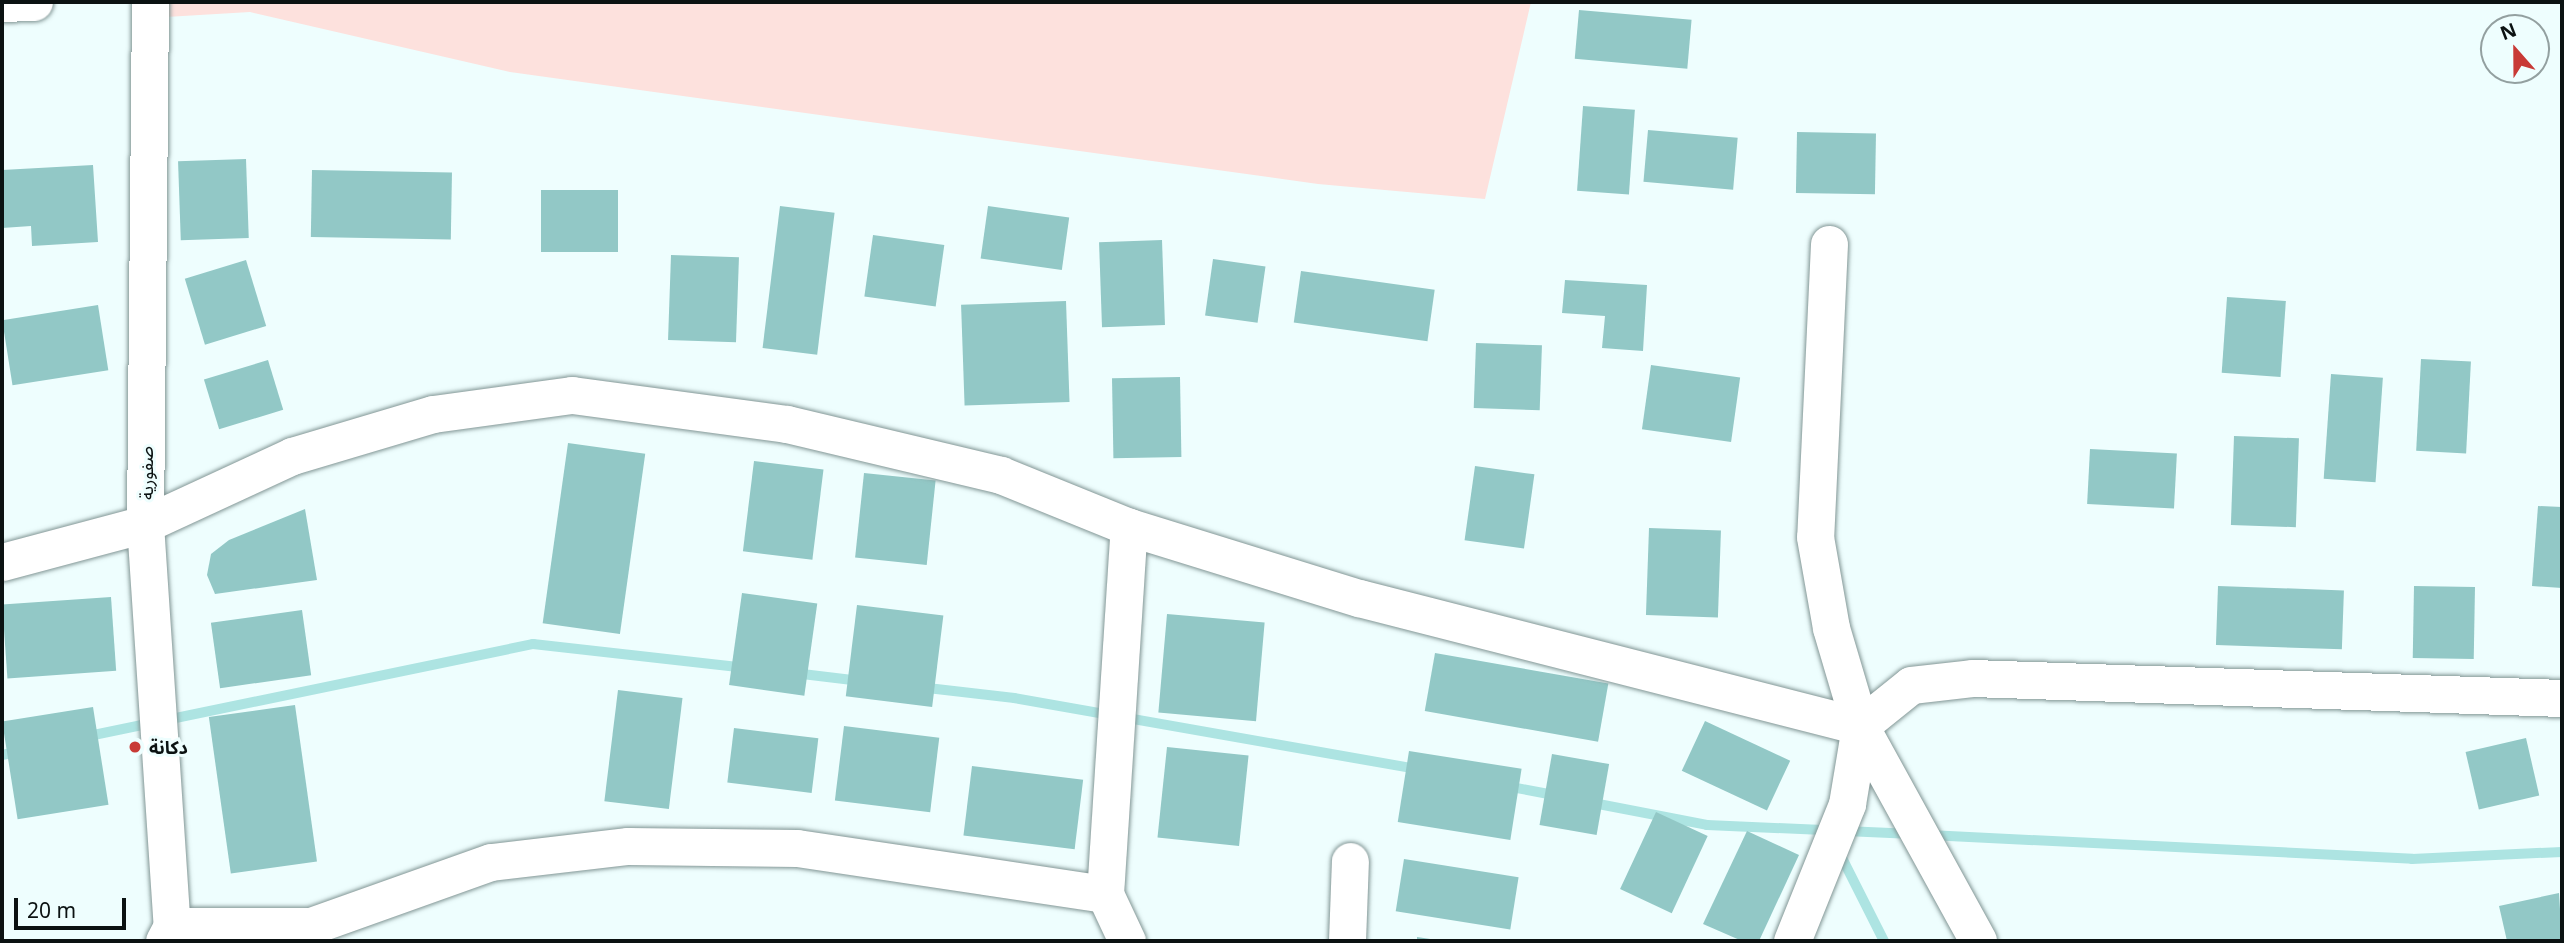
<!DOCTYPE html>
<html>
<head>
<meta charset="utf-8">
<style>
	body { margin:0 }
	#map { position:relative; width:2564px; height:943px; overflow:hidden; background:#eefefe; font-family:"Noto Sans","Noto Sans Arabic",sans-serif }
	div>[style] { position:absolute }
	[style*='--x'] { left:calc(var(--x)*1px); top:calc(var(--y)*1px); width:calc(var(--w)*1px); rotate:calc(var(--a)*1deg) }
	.green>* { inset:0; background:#fde1dd }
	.stream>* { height:10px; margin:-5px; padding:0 5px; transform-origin:5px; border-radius:5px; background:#ade4e2 }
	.building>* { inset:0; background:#92c8c6; transform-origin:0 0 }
	.roads { filter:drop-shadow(0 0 2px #829695) drop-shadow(0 0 2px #829695) }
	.minor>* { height:37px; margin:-18.5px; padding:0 18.5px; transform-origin:18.5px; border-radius:18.5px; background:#fff }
	.dots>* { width:19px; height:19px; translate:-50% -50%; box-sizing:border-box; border:4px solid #eefefe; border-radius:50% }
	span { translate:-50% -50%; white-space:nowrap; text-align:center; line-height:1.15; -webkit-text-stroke:6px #eefefe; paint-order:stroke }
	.street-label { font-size:18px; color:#0b1212 }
	.poi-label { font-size:18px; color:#0b1212; font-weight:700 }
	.left { translate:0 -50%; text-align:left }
	.frame { position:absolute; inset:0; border:4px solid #0b1212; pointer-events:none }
	.north { position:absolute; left:2480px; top:14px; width:70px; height:70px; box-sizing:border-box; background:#eefefe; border:2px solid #93a0a0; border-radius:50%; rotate:339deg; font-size:19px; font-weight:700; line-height:28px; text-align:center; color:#0b1212 }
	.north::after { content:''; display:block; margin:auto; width:24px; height:32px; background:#c83a36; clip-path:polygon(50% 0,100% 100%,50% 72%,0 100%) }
	.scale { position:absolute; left:14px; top:898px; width:112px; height:32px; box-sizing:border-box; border:4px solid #0b1212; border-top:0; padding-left:9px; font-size:21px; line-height:24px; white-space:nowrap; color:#0b1212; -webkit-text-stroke:5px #eefefe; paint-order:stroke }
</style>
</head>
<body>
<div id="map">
	<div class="green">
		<div style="clip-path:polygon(167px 2px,1531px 2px,1485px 199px,1318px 184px,510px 72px,250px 12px,166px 17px)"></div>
	</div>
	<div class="stream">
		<div style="--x:794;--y:673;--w:67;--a:6.8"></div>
		<div style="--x:919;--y:687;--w:96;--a:6.6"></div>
		<div style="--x:1014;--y:698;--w:410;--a:10"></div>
		<div style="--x:84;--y:737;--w:459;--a:-11.7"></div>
		<div style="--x:533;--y:644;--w:215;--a:6.4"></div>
		<div style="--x:2;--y:755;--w:19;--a:-12"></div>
		<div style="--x:1506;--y:786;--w:54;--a:10.7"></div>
		<div style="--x:1588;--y:802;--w:121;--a:10.9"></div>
		<div style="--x:1707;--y:825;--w:206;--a:2.5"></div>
		<div style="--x:1929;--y:835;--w:484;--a:2.8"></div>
		<div style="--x:2412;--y:859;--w:150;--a:-2.7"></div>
		<div style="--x:1838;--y:850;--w:102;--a:63.2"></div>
	</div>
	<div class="building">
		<div style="left:1579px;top:10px;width:113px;height:49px;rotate:5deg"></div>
		<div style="left:1583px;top:106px;width:52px;height:85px;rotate:4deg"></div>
		<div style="left:1648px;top:130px;width:90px;height:52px;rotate:5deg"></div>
		<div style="left:1797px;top:132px;width:79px;height:61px;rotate:1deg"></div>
		<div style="left:246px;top:159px;width:79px;height:68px;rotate:88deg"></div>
		<div style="clip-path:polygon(93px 165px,98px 242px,32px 246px,31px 226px,2px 228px,2px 170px)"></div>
		<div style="left:312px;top:170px;width:140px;height:67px;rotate:1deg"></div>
		<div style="left:541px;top:190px;width:77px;height:62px"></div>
		<div style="left:780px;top:206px;width:55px;height:143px;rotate:7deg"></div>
		<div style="left:988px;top:206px;width:82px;height:53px;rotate:8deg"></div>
		<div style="left:873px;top:235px;width:72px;height:62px;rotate:8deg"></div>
		<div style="left:1162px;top:240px;width:85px;height:63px;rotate:88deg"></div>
		<div style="left:671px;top:255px;width:68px;height:85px;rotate:2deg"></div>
		<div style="left:1213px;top:259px;width:53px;height:57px;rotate:8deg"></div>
		<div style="left:246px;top:260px;width:69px;height:64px;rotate:73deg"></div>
		<div style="left:1301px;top:271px;width:135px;height:52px;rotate:8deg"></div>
		<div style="clip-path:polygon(1565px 280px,1647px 285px,1643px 351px,1602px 348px,1605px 316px,1562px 313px)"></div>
		<div style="left:2227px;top:297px;width:59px;height:76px;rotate:4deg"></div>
		<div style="left:1066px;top:301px;width:101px;height:105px;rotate:88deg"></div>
		<div style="left:98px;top:305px;width:66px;height:97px;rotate:81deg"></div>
		<div style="left:1476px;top:343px;width:66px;height:65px;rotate:2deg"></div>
		<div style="left:2421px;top:359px;width:50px;height:92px;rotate:3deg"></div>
		<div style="left:268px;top:360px;width:52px;height:67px;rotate:73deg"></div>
		<div style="left:1651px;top:365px;width:90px;height:65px;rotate:8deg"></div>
		<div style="left:2331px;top:374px;width:52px;height:105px;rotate:4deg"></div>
		<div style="left:1180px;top:377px;width:80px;height:68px;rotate:89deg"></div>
		<div style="left:2234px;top:436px;width:65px;height:89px;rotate:2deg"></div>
		<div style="left:568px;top:443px;width:78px;height:182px;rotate:8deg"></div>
		<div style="left:2090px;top:449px;width:87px;height:55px;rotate:3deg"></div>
		<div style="left:754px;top:461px;width:70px;height:91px;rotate:7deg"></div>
		<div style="left:1475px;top:466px;width:60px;height:75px;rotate:8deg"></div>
		<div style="left:864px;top:473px;width:72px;height:85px;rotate:6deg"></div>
		<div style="clip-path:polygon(2538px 506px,2562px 507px,2562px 588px,2532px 586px)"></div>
		<div style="clip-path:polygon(305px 509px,317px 580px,215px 594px,207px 575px,211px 554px,229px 540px)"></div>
		<div style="left:1649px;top:528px;width:72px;height:87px;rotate:2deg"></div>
		<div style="left:2218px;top:586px;width:126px;height:59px;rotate:2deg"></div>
		<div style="left:2414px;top:586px;width:61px;height:72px;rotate:1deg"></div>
		<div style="left:742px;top:593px;width:76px;height:93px;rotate:8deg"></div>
		<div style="left:111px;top:597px;width:74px;height:109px;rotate:86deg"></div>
		<div style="left:857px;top:605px;width:87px;height:92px;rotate:7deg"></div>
		<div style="left:302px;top:610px;width:66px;height:92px;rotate:82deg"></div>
		<div style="left:1167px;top:614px;width:98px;height:99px;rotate:5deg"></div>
		<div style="left:1435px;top:653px;width:176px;height:59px;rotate:10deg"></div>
		<div style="left:618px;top:690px;width:65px;height:112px;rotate:7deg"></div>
		<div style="left:295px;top:705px;width:158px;height:87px;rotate:82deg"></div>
		<div style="left:93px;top:707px;width:99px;height:92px;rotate:81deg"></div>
		<div style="left:1705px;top:721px;width:94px;height:55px;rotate:25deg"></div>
		<div style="left:844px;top:726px;width:96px;height:75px;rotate:7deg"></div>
		<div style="left:734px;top:728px;width:85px;height:55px;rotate:7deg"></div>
		<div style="left:2526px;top:738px;width:59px;height:62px;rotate:77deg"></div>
		<div style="left:1167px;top:747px;width:82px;height:91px;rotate:6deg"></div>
		<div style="left:1409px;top:751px;width:114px;height:72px;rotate:9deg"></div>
		<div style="left:1552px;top:754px;width:58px;height:72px;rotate:10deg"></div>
		<div style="left:972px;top:766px;width:112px;height:70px;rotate:7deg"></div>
		<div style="left:1656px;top:812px;width:57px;height:85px;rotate:25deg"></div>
		<div style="clip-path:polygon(1747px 831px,1799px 855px,1759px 941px,1742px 941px,1703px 924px)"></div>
		<div style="left:1404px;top:859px;width:116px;height:53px;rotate:9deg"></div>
		<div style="clip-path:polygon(2559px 893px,2562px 941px,2507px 941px,2499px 906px)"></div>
		<div style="clip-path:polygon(1417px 937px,1437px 940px,1437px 941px,1417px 941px)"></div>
	</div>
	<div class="roads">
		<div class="minor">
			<div style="--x:150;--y:2;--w:522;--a:90.55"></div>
			<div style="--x:145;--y:524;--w:403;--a:86.2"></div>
			<div style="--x:172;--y:926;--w:17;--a:118"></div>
			<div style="--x:2;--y:3;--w:32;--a:-2"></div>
			<div style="--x:1829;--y:244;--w:293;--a:92.7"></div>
			<div style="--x:1815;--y:537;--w:92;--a:80"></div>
			<div style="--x:1831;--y:628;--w:102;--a:73.5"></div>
			<div style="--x:1860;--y:726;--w:245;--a:61.2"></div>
			<div style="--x:2;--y:562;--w:148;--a:-14.9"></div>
			<div style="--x:145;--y:524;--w:162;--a:-24.8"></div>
			<div style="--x:292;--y:456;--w:147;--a:-16.6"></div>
			<div style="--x:433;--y:414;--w:140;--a:-7.8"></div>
			<div style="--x:572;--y:395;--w:217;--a:7.7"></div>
			<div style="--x:787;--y:424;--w:220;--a:13.4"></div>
			<div style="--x:1001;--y:475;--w:138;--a:22.1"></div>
			<div style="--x:1129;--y:527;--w:241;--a:17.2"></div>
			<div style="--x:1359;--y:598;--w:517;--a:14.33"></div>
			<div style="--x:1860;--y:726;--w:65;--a:-38.8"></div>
			<div style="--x:1911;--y:685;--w:61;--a:-6.5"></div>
			<div style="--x:1972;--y:678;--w:590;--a:1.94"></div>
			<div style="--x:1105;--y:894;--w:368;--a:-86.3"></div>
			<div style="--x:172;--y:926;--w:139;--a:0"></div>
			<div style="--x:311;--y:926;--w:191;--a:-19.6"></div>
			<div style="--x:491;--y:862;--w:138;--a:-6.7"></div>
			<div style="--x:628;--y:846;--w:169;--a:0.7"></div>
			<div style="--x:797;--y:848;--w:311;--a:8.5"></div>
			<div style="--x:1105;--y:894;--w:52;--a:64.9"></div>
			<div style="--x:1347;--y:941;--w:80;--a:-87.9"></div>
			<div style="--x:1792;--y:941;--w:148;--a:-68.1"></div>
			<div style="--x:1847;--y:804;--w:79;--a:-80.5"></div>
		</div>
	</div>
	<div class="dots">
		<div style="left:135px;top:747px;background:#c83a36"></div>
	</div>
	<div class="street-label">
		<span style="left:146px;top:473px;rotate:-90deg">صفورية</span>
	</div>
	<div class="poi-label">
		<span class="left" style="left:149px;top:747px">دكانة</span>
	</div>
	<div class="frame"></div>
	<div class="north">N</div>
	<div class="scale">20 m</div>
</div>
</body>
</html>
